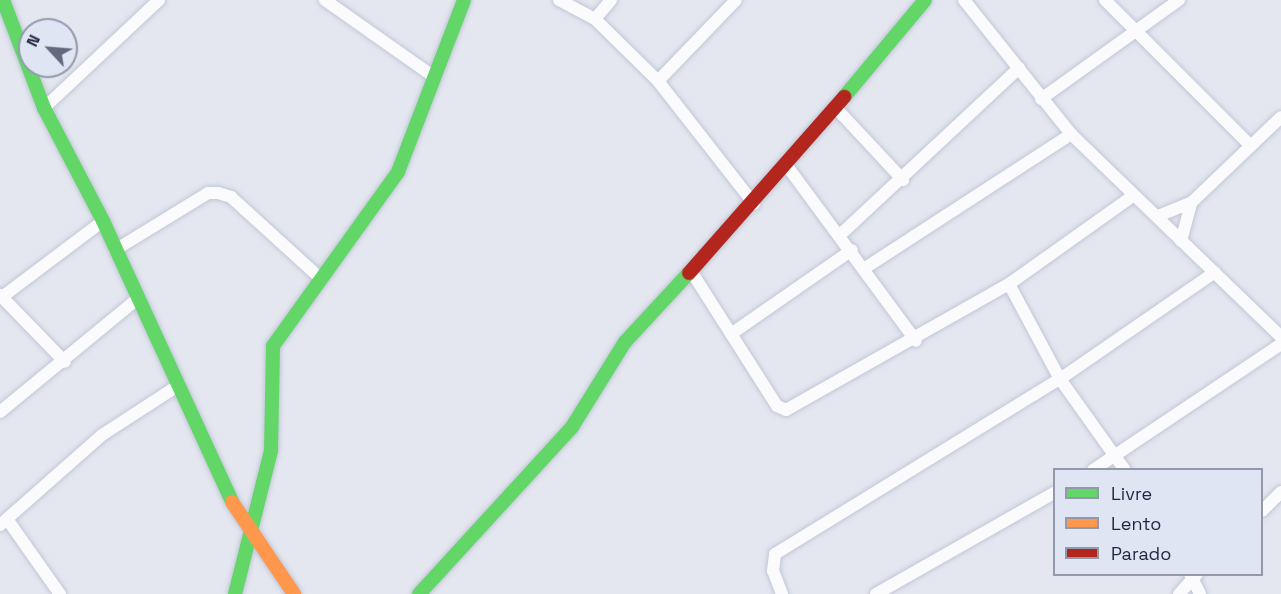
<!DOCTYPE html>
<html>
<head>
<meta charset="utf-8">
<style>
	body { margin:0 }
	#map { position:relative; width:1281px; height:594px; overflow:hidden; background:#e4e7ef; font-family:"Space Grotesk",sans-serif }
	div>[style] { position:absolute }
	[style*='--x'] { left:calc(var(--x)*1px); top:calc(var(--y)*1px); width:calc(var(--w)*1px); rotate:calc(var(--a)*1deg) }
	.roads { filter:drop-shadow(0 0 2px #c1c7d8) drop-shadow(0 0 2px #c1c7d8) }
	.street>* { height:12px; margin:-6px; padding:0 6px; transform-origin:6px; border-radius:6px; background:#fbfbfd }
	.fast>* { height:14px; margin:-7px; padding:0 7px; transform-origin:7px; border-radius:7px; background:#63d668 }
	.slow>* { height:14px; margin:-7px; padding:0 7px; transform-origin:7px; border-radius:7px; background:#ff974d }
	.jam>* { height:14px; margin:-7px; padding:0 7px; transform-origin:7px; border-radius:7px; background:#b3261e }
	span { translate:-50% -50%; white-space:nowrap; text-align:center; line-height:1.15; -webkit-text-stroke:4.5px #e0e5f3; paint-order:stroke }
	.legend { position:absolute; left:1053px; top:468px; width:210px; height:108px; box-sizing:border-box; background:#e0e5f3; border:2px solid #9299ab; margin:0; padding:8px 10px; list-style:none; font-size:18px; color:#1e2740 }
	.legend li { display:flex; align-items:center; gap:12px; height:30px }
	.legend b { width:30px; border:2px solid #9299ab }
	.north { position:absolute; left:18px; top:18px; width:60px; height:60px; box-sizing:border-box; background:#e0e5f3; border:2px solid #9299ab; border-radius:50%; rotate:296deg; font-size:16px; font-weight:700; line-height:24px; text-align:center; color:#1e2740 }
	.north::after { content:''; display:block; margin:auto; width:21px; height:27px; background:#636a7d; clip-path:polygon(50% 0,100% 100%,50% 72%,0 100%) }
</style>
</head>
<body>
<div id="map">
	<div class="roads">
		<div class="street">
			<div style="--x:325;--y:0;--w:133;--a:35.2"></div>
			<div style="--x:559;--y:0;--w:41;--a:27.8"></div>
			<div style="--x:595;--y:19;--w:25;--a:-50"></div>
			<div style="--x:964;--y:0;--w:171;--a:51.4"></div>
			<div style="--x:1071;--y:134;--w:292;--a:44"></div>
			<div style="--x:1105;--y:0;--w:206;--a:45"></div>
			<div style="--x:595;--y:19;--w:88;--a:44.5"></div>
			<div style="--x:658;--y:81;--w:156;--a:52"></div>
			<div style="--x:658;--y:81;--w:112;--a:-46.1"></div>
			<div style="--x:1041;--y:99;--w:170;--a:-35.7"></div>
			<div style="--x:835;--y:107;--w:100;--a:47"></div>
			<div style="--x:44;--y:108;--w:158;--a:-43.2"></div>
			<div style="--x:787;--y:166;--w:217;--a:53.6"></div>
			<div style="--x:1158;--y:216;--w:35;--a:-22"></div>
			<div style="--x:840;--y:235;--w:245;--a:-43"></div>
			<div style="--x:1181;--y:241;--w:39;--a:-75"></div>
			<div style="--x:1191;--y:203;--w:124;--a:-43.7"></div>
			<div style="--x:115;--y:250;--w:109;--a:-31.5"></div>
			<div style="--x:208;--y:193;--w:10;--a:0"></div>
			<div style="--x:218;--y:193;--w:14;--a:17"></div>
			<div style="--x:231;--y:197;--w:122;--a:42.3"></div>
			<div style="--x:865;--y:268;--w:246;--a:-33"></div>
			<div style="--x:691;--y:271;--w:160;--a:57.5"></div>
			<div style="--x:777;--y:406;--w:10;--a:24"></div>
			<div style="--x:786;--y:410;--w:256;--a:-29.5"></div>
			<div style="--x:1009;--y:284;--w:152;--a:-35.4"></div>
			<div style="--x:1009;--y:284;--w:108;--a:61.8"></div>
			<div style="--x:1060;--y:379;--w:112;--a:54.5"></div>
			<div style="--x:0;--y:295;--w:93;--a:45.9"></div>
			<div style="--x:2;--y:297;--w:126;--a:-37"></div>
			<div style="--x:731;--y:334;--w:147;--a:-34.8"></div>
			<div style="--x:0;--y:412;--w:178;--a:-39.5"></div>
			<div style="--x:1093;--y:470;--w:226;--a:-33.8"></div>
			<div style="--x:1262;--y:511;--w:27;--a:-45"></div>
			<div style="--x:7;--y:519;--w:92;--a:54.8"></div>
			<div style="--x:0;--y:525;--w:136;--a:-41.4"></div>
			<div style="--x:102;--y:435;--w:92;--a:-33"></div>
			<div style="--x:1190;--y:574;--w:22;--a:63"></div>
			<div style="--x:782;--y:594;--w:25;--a:-111"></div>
			<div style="--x:773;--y:571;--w:17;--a:-83"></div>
			<div style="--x:775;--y:554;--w:334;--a:-31.6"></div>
			<div style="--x:1060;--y:379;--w:188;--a:-34.6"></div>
			<div style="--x:876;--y:594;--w:205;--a:-29.6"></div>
			<div style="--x:1179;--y:594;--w:27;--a:-48"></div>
		</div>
		<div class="fast">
			<div style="--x:3;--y:0;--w:116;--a:69.2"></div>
			<div style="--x:44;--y:108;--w:127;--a:62.4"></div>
			<div style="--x:103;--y:221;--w:309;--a:65.3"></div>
			<div style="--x:844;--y:97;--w:126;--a:-50.1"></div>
			<div style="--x:235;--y:594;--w:147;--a:-75.9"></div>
			<div style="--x:271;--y:451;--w:105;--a:-88.9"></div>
			<div style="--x:273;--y:346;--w:214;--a:-54.3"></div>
			<div style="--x:398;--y:172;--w:184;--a:-69"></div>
			<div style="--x:419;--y:594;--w:226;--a:-47.5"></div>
			<div style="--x:572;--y:427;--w:100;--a:-58.1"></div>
			<div style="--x:625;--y:342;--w:94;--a:-47.2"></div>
		</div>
		<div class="slow">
			<div style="--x:232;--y:502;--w:111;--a:56"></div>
		</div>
		<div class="jam">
			<div style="--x:689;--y:273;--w:235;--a:-48.6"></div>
		</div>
	</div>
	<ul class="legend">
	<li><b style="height:8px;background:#63d668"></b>Livre</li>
	<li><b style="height:8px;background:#ff974d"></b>Lento</li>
	<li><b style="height:8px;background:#b3261e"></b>Parado</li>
	</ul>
	<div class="north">N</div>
</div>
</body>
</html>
